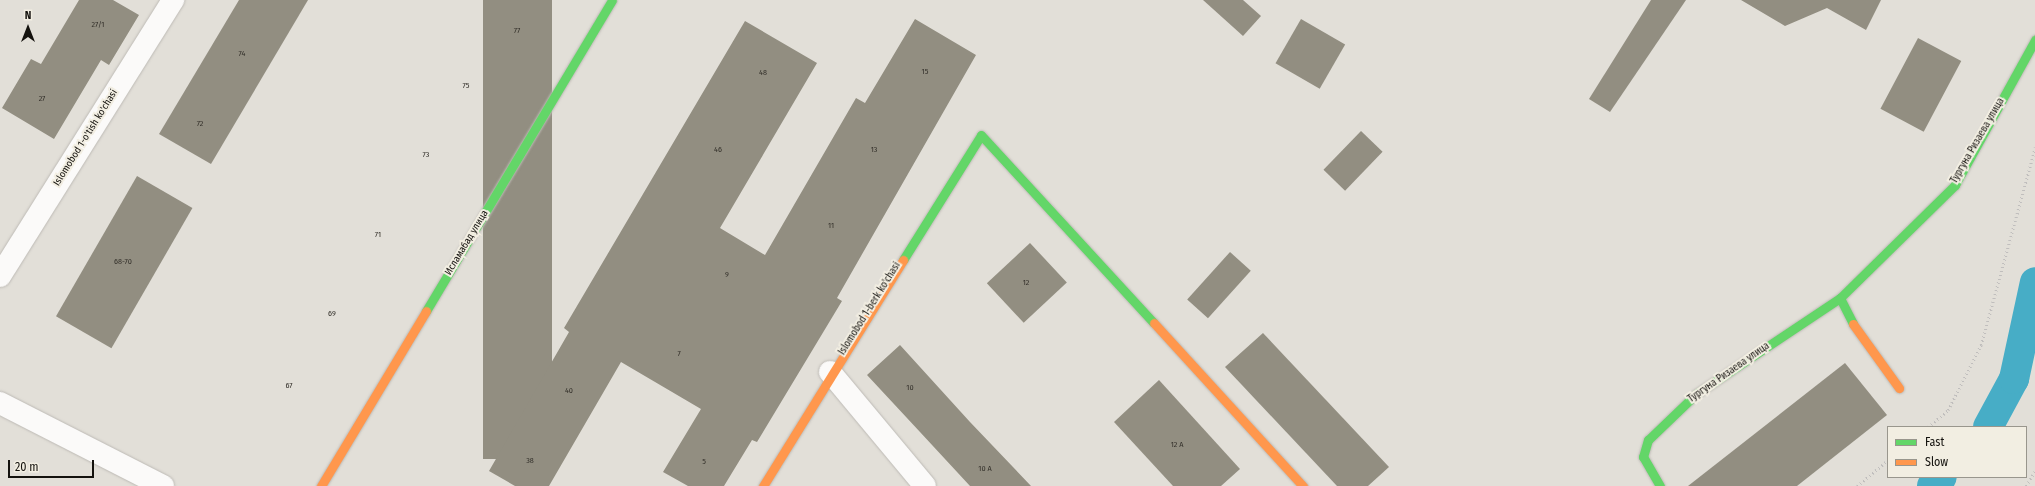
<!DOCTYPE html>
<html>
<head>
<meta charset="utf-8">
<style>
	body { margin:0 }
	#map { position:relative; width:2035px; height:486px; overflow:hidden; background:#e2dfd8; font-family:"Fira Sans Condensed",sans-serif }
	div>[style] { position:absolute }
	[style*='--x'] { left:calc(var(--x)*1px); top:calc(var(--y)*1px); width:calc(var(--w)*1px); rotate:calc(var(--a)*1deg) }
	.canal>* { height:30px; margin:-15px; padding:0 15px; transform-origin:15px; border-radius:15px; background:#47adc6 }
	.building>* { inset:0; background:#928e81; transform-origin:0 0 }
	.path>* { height:2.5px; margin-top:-1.25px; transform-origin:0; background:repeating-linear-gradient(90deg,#c0bebd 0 1px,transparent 0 4px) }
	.roads { filter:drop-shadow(0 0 1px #bdbab5) drop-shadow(0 0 1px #bdbab5) }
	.street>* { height:22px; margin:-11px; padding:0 11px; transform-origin:11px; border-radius:11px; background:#fbfaf9 }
	.fast>* { height:9px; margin:-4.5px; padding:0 4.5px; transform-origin:4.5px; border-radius:4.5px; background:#63d668 }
	.slow>* { height:9px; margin:-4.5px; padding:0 4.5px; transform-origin:4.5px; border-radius:4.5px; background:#ff974d }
	span { translate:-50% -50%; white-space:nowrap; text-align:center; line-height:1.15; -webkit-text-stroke:4px #f2eee2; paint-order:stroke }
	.number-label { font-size:8px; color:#34312b }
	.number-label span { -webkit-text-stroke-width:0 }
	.street-label { font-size:10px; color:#14120e }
	.legend { position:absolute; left:1887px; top:426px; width:140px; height:52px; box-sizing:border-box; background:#f2eee2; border:1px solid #99968d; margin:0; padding:5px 7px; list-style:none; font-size:12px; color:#14120e }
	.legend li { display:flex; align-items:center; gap:8px; height:20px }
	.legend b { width:20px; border:1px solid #99968d }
	.north { position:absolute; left:8px; top:8px; width:40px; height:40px; -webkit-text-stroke:3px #f2eee2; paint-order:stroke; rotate:0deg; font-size:11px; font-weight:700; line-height:16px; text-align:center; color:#14120e }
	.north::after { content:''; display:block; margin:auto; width:14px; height:18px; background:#14120e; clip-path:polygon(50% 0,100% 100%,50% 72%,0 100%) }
	.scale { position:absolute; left:8px; top:460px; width:86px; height:18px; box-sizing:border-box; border:2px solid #14120e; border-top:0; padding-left:5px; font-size:12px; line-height:14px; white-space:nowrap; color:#14120e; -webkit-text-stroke:3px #f2eee2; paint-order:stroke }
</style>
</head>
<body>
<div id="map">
	<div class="canal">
		<div style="--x:1988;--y:427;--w:55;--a:-61.6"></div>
		<div style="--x:2014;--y:379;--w:99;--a:-77.8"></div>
		<div style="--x:1932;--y:486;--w:13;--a:-42"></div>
	</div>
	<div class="building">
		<div style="clip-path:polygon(79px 0,113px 0,139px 15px,109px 65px,101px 60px,54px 139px,2px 108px,31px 59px,41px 64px)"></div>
		<div style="clip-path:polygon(239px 0,308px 0,211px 164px,159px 134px)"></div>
		<div style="left:483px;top:0;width:69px;height:459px"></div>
		<div style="clip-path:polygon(1203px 0,1243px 0,1261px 16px,1243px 36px)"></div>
		<div style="clip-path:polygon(1651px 0,1686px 0,1610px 112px,1589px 99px)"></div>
		<div style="clip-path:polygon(1741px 0,1881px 0,1866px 30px,1827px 8px,1785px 26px)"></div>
		<div style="clip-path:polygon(915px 19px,976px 55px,837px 298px,842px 301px,757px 442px,752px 440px,724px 486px,688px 486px,663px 472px,701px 409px,621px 362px,549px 486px,515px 486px,489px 471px,569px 332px,564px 328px,745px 21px,817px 63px,720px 228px,765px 255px,856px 98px,865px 103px)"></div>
		<div style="left:1301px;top:19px;width:51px;height:51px;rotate:30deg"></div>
		<div style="left:1918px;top:38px;width:49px;height:80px;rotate:28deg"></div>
		<div style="left:1361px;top:131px;width:30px;height:54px;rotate:44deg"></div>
		<div style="left:137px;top:176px;width:64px;height:162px;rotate:30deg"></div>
		<div style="left:1030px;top:243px;width:54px;height:59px;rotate:47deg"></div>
		<div style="left:1230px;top:252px;width:28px;height:64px;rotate:42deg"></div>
		<div style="clip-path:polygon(1263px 333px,1389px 467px,1368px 486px,1337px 486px,1225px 367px)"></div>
		<div style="clip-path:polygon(900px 345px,970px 422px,1031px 486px,970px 486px,920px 432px,867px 375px)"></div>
		<div style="clip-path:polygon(1845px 363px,1887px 415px,1797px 486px,1688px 486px)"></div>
		<div style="clip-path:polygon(1159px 380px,1240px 469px,1221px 486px,1173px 486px,1114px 422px)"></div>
	</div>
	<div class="path">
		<div style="--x:1928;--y:427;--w:26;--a:-40"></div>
		<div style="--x:1948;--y:410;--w:73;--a:-63.1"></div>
		<div style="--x:1981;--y:345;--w:205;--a:-74.7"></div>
		<div style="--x:1857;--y:486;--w:40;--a:-40"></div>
		<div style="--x:2026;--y:486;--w:17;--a:-59"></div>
	</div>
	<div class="roads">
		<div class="street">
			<div style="--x:0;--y:276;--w:326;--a:-57.9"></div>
			<div style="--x:830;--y:372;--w:148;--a:50.2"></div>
			<div style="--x:0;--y:403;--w:183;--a:27"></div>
		</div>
		<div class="fast">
			<div style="--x:903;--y:260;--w:147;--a:-58"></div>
			<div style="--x:981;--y:135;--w:255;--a:47.4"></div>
			<div style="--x:1840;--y:298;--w:161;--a:-44.5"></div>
			<div style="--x:1955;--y:185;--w:166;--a:-61.1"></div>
			<div style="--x:426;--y:311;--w:362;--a:-59.1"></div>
			<div style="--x:1660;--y:486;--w:34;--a:-120"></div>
			<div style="--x:1643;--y:457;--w:18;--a:-74"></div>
			<div style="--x:1648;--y:440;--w:66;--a:-43.8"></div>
			<div style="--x:1696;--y:394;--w:173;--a:-33.7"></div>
			<div style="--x:1840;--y:298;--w:29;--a:63"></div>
		</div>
		<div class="slow">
			<div style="--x:1154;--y:323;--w:221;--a:47.6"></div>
			<div style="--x:1853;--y:324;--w:79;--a:54.3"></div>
			<div style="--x:321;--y:486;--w:204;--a:-59"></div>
			<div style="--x:763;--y:486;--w:266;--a:-58.2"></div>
		</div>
	</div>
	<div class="number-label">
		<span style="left:98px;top:25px">27/1</span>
		<span style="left:517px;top:31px">77</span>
		<span style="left:242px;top:54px">74</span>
		<span style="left:925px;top:72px">15</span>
		<span style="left:763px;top:73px">48</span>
		<span style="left:466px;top:86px">75</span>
		<span style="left:42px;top:99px">27</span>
		<span style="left:200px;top:124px">72</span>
		<span style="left:718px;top:150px">46</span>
		<span style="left:874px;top:150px">13</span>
		<span style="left:426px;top:155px">73</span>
		<span style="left:831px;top:226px">11</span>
		<span style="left:378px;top:235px">71</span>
		<span style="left:123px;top:262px">68-70</span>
		<span style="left:727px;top:275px">9</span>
		<span style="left:1026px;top:283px">12</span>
		<span style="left:332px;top:314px">69</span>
		<span style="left:679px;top:354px">7</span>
		<span style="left:289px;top:386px">67</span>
		<span style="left:910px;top:388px">10</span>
		<span style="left:569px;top:391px">40</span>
		<span style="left:1177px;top:445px">12 A</span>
		<span style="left:530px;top:461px">38</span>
		<span style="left:704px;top:462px">5</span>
		<span style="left:985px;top:469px">10 A</span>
	</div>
	<div class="street-label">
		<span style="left:86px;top:138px;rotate:-58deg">Islomobod 1-o'tish ko'chasi</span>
		<span style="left:1978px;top:141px;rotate:-60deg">Тургуна Ризаева улица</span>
		<span style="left:467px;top:243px;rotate:-59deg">Исламабад улица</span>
		<span style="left:870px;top:309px;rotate:-58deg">Islomobod 1-berk ko'chasi</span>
		<span style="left:1729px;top:373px;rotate:-35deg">Тургуна Ризаева улица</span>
	</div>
	<ul class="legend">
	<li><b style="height:5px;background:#63d668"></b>Fast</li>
	<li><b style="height:5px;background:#ff974d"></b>Slow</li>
	</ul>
	<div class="north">N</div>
	<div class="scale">20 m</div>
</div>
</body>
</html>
